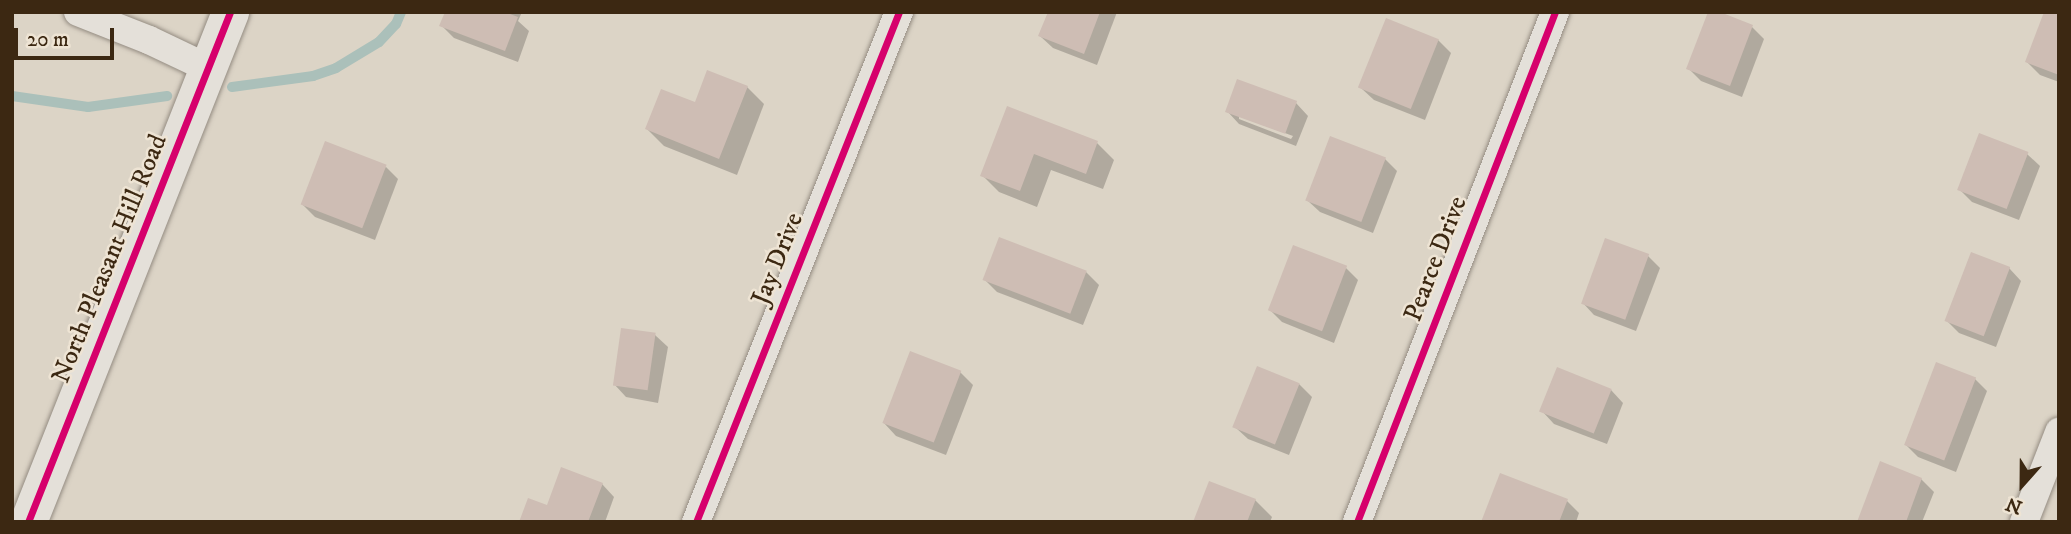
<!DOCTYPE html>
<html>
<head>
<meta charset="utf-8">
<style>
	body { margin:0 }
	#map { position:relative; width:2071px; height:534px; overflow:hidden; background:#dcd4c6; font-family:"IM FELL DW Pica",serif }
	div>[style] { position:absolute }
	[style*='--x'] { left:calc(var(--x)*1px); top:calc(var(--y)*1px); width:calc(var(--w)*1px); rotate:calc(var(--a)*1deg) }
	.shadow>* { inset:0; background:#0003 }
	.stream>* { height:10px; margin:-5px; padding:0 5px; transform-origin:5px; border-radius:5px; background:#abc0ba }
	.building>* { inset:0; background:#cebdb4; transform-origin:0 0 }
	.roads { filter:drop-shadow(0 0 2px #948c82) drop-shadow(0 0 2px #948c82) }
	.minor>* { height:28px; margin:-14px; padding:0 14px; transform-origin:14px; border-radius:14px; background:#e4e0d9 }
	.tertiary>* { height:37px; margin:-18.5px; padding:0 18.5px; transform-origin:18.5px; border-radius:18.5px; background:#e4e0d9 }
	.cycleway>* { height:7px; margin:-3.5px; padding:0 3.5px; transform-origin:3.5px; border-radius:3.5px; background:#d6006c }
	span { translate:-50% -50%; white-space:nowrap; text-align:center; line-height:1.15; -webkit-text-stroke:5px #eee4d4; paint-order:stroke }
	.street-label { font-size:26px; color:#3c2812 }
	.frame { position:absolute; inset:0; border:14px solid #3c2812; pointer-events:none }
	.north { position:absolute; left:1987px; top:450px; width:70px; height:70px; -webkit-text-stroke:5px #eee4d4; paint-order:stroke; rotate:201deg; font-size:19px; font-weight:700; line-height:28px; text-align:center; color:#3c2812 }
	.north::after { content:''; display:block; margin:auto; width:24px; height:32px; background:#3c2812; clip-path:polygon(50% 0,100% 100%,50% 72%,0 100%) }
	.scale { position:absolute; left:14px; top:28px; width:100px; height:32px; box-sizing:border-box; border:4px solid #3c2812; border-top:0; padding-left:9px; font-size:21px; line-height:24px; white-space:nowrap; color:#3c2812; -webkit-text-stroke:5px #eee4d4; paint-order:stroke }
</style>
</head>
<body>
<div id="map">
	<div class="shadow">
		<div style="clip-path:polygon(446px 12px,522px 12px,518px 21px,529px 31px,518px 62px,454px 38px,441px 25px)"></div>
		<div style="clip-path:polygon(1049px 12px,1117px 12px,1097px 65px,1053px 48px,1040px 36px)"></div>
		<div style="clip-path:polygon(2059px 12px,2059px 82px,2040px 75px,2027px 62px)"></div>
		<div style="clip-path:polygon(1752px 27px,1764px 39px,1742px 97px,1701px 81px,1688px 68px)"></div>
		<div style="clip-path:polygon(1438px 40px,1451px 53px,1425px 120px,1374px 100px,1361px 88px)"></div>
		<div style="clip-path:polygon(747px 87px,764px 104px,737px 175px,664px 146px,647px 129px,696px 105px)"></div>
		<div style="clip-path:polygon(evenodd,1296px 103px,1308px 116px,1296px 146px,1239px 124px,1227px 111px,1296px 103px,1239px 116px,1293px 136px,1291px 139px,1239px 119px,1239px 116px)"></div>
		<div style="clip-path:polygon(1008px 108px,1097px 143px,1114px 160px,1103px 189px,1051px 170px,1037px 207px,999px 192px,982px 175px)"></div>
		<div style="clip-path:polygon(2027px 154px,2040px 166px,2019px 220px,1972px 202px,1960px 190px)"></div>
		<div style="clip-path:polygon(1385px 159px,1397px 171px,1373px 233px,1320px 212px,1307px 200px)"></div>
		<div style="clip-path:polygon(386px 167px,398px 179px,375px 240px,315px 217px,302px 204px)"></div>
		<div style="clip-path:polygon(1648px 256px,1660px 268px,1636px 331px,1594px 315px,1582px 302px)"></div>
		<div style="clip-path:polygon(1346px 268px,1358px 280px,1334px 343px,1282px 322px,1269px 309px)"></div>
		<div style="clip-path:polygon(2009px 268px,2021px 281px,1996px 347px,1959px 333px,1947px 321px)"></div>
		<div style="clip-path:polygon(1086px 272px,1099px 285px,1083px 325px,997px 292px,985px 280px)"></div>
		<div style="clip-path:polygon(655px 335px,668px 347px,658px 403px,626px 397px,614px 384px)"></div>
		<div style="clip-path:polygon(960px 372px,973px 385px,946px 455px,896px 436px,884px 423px)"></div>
		<div style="clip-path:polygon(1975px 379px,1987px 391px,1956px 472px,1918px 457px,1906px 445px)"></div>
		<div style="clip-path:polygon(1299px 384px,1312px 397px,1289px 455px,1248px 439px,1235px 427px)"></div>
		<div style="clip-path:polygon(1611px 390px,1623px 403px,1607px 444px,1554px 424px,1542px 411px)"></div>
		<div style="clip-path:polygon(1921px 479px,1934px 492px,1922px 522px,1859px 522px)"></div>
		<div style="clip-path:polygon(602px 484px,614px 497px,605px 522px,521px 522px)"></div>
		<div style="clip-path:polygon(1255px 500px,1272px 517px,1270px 522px,1195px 522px)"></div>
		<div style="clip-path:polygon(1567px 501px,1579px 513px,1576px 522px,1483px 522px)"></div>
	</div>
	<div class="stream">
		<div style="--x:232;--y:87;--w:82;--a:-7.7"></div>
		<div style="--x:313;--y:76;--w:24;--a:-19"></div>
		<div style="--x:336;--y:68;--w:50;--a:-31.2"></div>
		<div style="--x:379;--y:42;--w:25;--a:-47"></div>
		<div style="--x:396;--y:24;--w:13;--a:-67"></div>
		<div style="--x:12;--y:96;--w:77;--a:8.2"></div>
		<div style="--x:88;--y:107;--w:80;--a:-7.9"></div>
	</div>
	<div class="building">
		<div style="clip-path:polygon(445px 12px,505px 12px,518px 17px,505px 51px,439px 26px)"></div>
		<div style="clip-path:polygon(1048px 12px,1100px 12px,1084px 54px,1038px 36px)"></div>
		<div style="clip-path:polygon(1708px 12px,1720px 12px,1753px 25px,1730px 86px,1686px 69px)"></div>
		<div style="clip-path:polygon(2044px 12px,2059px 12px,2059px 75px,2025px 62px)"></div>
		<div style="left:1386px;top:18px;width:57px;height:75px;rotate:22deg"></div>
		<div style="clip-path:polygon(707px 70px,748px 86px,719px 159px,645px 129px,661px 89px,695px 102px)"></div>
		<div style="left:1237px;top:79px;width:64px;height:35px;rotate:20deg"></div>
		<div style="clip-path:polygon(1007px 106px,1098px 141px,1086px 174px,1034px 154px,1020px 191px,980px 176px)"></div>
		<div style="left:1979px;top:133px;width:53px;height:61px;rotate:21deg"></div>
		<div style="left:1330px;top:136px;width:60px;height:69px;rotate:21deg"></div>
		<div style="left:325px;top:141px;width:66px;height:68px;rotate:21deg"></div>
		<div style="left:999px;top:237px;width:94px;height:46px;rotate:21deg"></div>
		<div style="left:1605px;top:238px;width:47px;height:70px;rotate:20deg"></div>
		<div style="left:1293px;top:245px;width:58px;height:70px;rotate:21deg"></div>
		<div style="left:1971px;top:252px;width:42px;height:74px;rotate:21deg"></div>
		<div style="left:621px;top:328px;width:35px;height:58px;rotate:8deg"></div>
		<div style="left:910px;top:351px;width:55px;height:77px;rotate:21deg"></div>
		<div style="left:1936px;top:362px;width:43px;height:89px;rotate:21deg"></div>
		<div style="left:1257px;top:366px;width:46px;height:66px;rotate:22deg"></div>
		<div style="left:1557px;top:367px;width:59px;height:48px;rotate:22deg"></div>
		<div style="clip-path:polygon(1880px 461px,1922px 478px,1906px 522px,1857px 522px)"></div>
		<div style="clip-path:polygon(561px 467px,603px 483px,588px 522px,519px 522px,528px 498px,547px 505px)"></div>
		<div style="clip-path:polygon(1500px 473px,1568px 499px,1559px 522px,1481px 522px)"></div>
		<div style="clip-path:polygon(1209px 481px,1256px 499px,1247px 522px,1193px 522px)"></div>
	</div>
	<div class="roads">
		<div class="minor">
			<div style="--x:78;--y:12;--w:76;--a:21.5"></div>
			<div style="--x:149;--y:40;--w:65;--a:25.4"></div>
			<div style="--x:696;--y:522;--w:549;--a:-68.3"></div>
			<div style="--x:1357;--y:522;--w:547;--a:-68.78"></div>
			<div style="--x:2024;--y:522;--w:97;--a:-68.7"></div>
		</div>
		<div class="tertiary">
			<div style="--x:28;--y:522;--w:549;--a:-68.39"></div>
		</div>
	</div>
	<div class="cycleway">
		<div style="--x:28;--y:522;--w:549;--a:-68.39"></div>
		<div style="--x:696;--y:522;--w:549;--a:-68.3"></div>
		<div style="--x:1357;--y:522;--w:547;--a:-68.78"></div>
	</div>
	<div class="street-label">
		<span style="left:110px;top:259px;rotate:-68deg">North Pleasant Hill Road</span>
		<span style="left:778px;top:259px;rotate:-68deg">Jay Drive</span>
		<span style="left:1436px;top:259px;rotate:-69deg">Pearce Drive</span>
	</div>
	<div class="frame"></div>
	<div class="north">N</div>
	<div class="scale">20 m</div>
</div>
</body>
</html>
